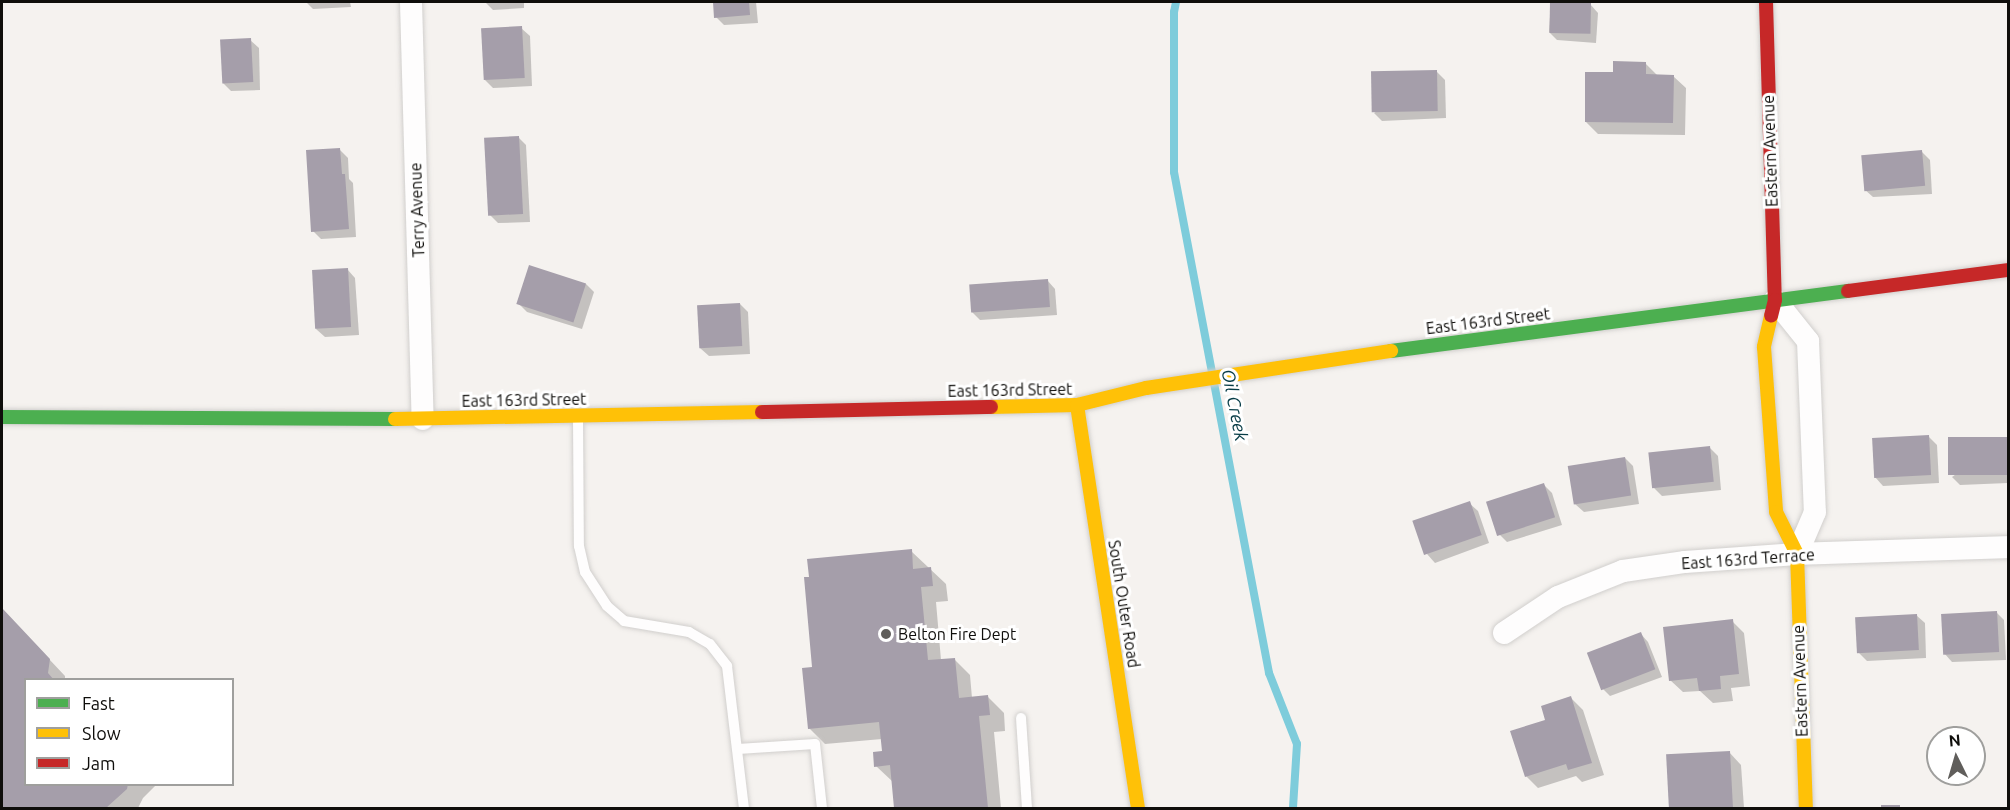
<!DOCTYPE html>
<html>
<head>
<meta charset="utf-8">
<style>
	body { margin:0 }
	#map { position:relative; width:2010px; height:810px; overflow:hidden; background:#f5f2ef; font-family:Ubuntu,sans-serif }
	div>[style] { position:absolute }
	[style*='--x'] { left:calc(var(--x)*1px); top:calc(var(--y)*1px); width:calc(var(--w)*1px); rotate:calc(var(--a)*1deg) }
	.shadow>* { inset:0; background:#0003 }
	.stream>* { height:8px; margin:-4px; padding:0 4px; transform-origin:4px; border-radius:4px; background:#7eccdb }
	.building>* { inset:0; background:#a59eaa; transform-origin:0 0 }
	.roads { filter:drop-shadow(0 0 2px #d1cfcd) drop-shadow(0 0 2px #d1cfcd) }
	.lane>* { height:10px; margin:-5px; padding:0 5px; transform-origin:5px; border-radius:5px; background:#fefdfd }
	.street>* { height:22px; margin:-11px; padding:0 11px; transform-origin:11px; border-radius:11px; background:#fefdfd }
	.fast>* { height:14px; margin:-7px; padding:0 7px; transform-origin:7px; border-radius:7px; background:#4caf50 }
	.slow>* { height:14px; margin:-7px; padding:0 7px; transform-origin:7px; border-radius:7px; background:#ffc107 }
	.jam>* { height:14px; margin:-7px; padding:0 7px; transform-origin:7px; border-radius:7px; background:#c62828 }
	.dots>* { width:16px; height:16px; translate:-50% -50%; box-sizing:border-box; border:3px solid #fff; border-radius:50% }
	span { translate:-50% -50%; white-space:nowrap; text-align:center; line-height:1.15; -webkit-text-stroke:6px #fff; paint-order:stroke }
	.street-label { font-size:16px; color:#0f0e0b }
	.poi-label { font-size:16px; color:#0f0e0b }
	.left { translate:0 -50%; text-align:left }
	.water-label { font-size:18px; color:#083d47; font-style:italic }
	.frame { position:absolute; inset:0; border:3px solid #0f0e0b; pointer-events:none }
	.legend { position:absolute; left:24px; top:678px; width:210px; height:108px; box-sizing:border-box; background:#fff; border:2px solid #9f9f9d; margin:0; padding:8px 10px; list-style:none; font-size:18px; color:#0f0e0b }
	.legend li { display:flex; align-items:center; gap:12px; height:30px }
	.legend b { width:30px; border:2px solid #9f9f9d }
	.north { position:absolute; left:1926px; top:726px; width:60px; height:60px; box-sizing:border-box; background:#fff; border:2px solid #9f9f9d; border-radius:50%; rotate:355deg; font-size:16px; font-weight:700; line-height:24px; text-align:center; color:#0f0e0b }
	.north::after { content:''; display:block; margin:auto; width:21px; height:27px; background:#605e5b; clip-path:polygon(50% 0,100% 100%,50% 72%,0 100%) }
</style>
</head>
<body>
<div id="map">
	<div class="shadow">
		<div style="clip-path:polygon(306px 2px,350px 2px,351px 7px,313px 9px)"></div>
		<div style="clip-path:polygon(485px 2px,524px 2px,524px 8px,493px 10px)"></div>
		<div style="clip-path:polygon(714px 2px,756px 2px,758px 23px,724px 25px,716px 17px)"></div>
		<div style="clip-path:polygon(1551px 2px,1590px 4px,1598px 13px,1596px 43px,1557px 40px,1549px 32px)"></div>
		<div style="clip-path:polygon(521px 28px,530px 36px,532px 86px,493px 88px,485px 80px)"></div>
		<div style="clip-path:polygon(250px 40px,259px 48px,260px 90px,231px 91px,223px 83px)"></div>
		<div style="clip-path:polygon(1645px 63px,1658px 76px,1673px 76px,1686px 88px,1685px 135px,1598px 134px,1586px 122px,1615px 74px)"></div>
		<div style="clip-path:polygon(1436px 71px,1445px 80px,1446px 118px,1382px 121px,1374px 113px)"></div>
		<div style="clip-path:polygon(518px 137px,526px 145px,530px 222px,498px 223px,490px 215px)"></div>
		<div style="clip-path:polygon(340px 150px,348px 158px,349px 179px,353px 183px,356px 237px,321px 239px,313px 231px)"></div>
		<div style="clip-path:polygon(1922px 152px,1930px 160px,1932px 194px,1873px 197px,1864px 189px)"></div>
		<div style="clip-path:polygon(347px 269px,355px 278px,359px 335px,325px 337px,316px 329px)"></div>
		<div style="clip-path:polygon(1047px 280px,1055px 289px,1057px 315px,980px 320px,972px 312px)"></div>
		<div style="clip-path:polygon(586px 284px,594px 292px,582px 329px,527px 312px,519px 304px)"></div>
		<div style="clip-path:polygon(740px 304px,748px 312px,750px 354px,709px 356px,700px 348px)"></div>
		<div style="clip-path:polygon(1929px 437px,1937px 445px,1939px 483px,1883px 486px,1875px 477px)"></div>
		<div style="clip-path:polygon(2007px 438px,2008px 483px,1960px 485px,1952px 477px)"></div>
		<div style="clip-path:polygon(1709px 447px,1718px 456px,1721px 490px,1662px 496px,1654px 488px)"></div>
		<div style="clip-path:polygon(1625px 458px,1633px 466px,1639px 504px,1584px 512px,1575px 504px)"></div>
		<div style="clip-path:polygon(1543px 484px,1552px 493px,1562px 525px,1507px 542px,1499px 534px)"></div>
		<div style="clip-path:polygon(1469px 503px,1478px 511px,1489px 543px,1435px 563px,1427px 554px)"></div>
		<div style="clip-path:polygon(911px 551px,946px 584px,948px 601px,936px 602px,941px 660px,954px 659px,970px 675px,972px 698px,988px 697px,1004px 713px,1005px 731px,994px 732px,1001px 808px,895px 808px,893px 782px,876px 766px,883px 753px,882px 739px,825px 744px,809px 728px,814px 668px)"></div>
		<div style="clip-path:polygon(2px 609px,65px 676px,65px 680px,26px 680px,26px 784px,157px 784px,143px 798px,138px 808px,2px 808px)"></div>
		<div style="clip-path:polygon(1996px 612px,2004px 620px,2006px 660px,1952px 662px,1944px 653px)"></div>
		<div style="clip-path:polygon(1916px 615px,1925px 623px,1926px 658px,1867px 661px,1859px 653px)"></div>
		<div style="clip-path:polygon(1732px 621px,1744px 633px,1750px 686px,1731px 688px,1733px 701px,1713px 703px,1700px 691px,1683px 692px,1670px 680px)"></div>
		<div style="clip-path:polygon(1640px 633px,1648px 642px,1662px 677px,1610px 696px,1602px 688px)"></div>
		<div style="clip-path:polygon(1571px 698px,1583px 710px,1604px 775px,1582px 782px,1576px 776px,1538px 788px,1526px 776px,1547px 721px)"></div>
		<div style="clip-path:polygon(1729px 752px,1741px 765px,1744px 808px,1671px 808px,1668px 755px)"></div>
	</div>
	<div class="stream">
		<div style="--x:1176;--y:2;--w:10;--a:101"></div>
		<div style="--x:1174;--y:12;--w:160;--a:90"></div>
		<div style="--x:1174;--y:172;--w:510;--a:79.26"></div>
		<div style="--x:1269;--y:673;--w:76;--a:68.5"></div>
		<div style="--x:1297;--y:744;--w:64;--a:93.6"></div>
	</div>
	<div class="building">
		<div style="clip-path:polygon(713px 2px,749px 2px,750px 15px,714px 18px)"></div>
		<div style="left:1550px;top:2px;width:41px;height:31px;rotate:1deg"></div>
		<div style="left:522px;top:26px;width:52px;height:41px;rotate:87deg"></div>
		<div style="left:251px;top:38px;width:44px;height:31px;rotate:87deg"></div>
		<div style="clip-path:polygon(1613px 61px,1646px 62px,1646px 74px,1674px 75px,1673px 123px,1585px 122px,1585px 72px,1613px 72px)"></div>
		<div style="left:1437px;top:70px;width:41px;height:66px;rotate:89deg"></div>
		<div style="left:519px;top:136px;width:78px;height:35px;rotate:87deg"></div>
		<div style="clip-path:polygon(340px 148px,342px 174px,345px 174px,349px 229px,311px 232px,306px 150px)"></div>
		<div style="left:1922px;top:150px;width:36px;height:61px;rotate:85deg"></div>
		<div style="left:529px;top:265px;width:60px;height:41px;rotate:18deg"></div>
		<div style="left:348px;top:268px;width:59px;height:36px;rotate:87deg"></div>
		<div style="left:1048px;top:279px;width:28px;height:79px;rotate:86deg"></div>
		<div style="left:740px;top:303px;width:43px;height:43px;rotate:87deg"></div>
		<div style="left:1929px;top:435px;width:40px;height:57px;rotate:87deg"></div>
		<div style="left:2008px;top:437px;width:38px;height:60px;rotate:90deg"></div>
		<div style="left:1710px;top:446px;width:36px;height:62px;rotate:84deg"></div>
		<div style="left:1625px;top:457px;width:39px;height:58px;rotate:81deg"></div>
		<div style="left:1544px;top:483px;width:36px;height:61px;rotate:72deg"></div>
		<div style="left:1470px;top:501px;width:36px;height:61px;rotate:71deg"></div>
		<div style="clip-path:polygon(912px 549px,913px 569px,931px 567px,933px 586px,921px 587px,928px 660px,955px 658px,959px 698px,988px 695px,990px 715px,979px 716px,988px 808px,894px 808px,890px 765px,874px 767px,873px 752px,882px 751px,879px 722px,808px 729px,802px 668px,812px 667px,804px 577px,809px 577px,807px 559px)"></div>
		<div style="clip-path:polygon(2px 608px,50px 659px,48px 673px,54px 680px,26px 680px,26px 784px,128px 784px,127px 789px,106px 808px,2px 808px)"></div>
		<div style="left:1997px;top:611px;width:41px;height:56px;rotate:87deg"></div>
		<div style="left:1917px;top:614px;width:36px;height:62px;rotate:87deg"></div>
		<div style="clip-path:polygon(1733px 619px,1739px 674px,1720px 676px,1721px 689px,1699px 691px,1697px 678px,1669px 681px,1663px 627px)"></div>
		<div style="left:1641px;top:632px;width:40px;height:58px;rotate:69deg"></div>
		<div style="clip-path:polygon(1571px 696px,1592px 763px,1568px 770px,1566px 764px,1525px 777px,1510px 731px,1545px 720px,1541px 706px)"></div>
		<div style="left:1730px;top:751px;width:57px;height:64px;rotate:87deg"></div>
		<div style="left:1881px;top:805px;width:19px;height:3px"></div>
	</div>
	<div class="roads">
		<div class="lane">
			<div style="--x:578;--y:418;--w:128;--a:89.6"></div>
			<div style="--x:579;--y:546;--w:27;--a:77"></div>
			<div style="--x:585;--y:572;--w:40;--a:57.1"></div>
			<div style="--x:607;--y:606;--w:23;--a:41"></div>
			<div style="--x:624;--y:621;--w:66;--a:9.6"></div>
			<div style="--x:689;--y:632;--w:24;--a:30"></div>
			<div style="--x:710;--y:644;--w:28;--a:52"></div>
			<div style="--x:727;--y:666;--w:143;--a:83.2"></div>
			<div style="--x:1021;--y:718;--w:90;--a:86.2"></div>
			<div style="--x:738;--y:749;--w:77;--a:-3.7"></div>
			<div style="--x:815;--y:744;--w:64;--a:83.8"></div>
		</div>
		<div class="street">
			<div style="--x:411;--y:2;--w:417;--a:88.4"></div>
			<div style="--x:1775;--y:300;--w:53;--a:51.2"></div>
			<div style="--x:1808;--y:341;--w:171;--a:87.7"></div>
			<div style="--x:1815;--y:512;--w:46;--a:113.2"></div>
			<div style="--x:1504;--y:633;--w:65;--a:-33.7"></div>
			<div style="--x:1558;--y:597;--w:70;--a:-21.8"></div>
			<div style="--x:1623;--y:571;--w:63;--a:-8.3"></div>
			<div style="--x:1685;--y:562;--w:112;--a:-4.1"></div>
			<div style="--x:1797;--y:554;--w:211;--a:-1.9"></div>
		</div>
		<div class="fast">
			<div style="--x:1391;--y:351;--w:461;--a:-7.5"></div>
			<div style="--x:2;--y:417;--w:393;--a:0.3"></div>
		</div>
		<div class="slow">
			<div style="--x:1771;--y:316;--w:32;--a:103"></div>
			<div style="--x:1764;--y:347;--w:165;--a:85.8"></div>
			<div style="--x:1776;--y:512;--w:47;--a:63.4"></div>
			<div style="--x:1797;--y:554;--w:254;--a:88"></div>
			<div style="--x:1077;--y:405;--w:408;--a:81.4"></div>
			<div style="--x:991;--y:407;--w:86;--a:-1.3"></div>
			<div style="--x:1077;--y:405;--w:71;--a:-13.8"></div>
			<div style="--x:1146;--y:388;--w:248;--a:-8.6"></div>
			<div style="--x:395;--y:419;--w:367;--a:-1.1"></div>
		</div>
		<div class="jam">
			<div style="--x:1766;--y:2;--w:298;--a:88.3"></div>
			<div style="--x:1775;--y:300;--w:16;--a:104"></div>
			<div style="--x:1848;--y:291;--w:161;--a:-7.5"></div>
			<div style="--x:762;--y:412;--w:229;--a:-1.3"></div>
		</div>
	</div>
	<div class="dots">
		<div style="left:886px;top:634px;background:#605e5b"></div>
	</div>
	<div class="street-label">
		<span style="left:1770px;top:151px;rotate:-92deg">Eastern Avenue</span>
		<span style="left:417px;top:210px;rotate:-92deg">Terry Avenue</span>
		<span style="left:1488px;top:321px;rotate:-7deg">East 163rd Street</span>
		<span style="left:1010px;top:390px;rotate:-1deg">East 163rd Street</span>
		<span style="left:524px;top:400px;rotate:-1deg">East 163rd Street</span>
		<span style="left:1748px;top:559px;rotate:-4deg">East 163rd Terrace</span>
		<span style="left:1124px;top:604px;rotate:81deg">South Outer Road</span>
		<span style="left:1800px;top:681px;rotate:-92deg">Eastern Avenue</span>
	</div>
	<div class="poi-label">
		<span class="left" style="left:898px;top:634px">Belton Fire Dept</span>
	</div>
	<div class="water-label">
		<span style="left:1235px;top:405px;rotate:79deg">Oil Creek</span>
	</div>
	<div class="frame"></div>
	<ul class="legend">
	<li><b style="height:8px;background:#4caf50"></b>Fast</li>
	<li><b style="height:8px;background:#ffc107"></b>Slow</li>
	<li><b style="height:8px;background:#c62828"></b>Jam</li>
	</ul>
	<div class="north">N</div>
</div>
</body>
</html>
